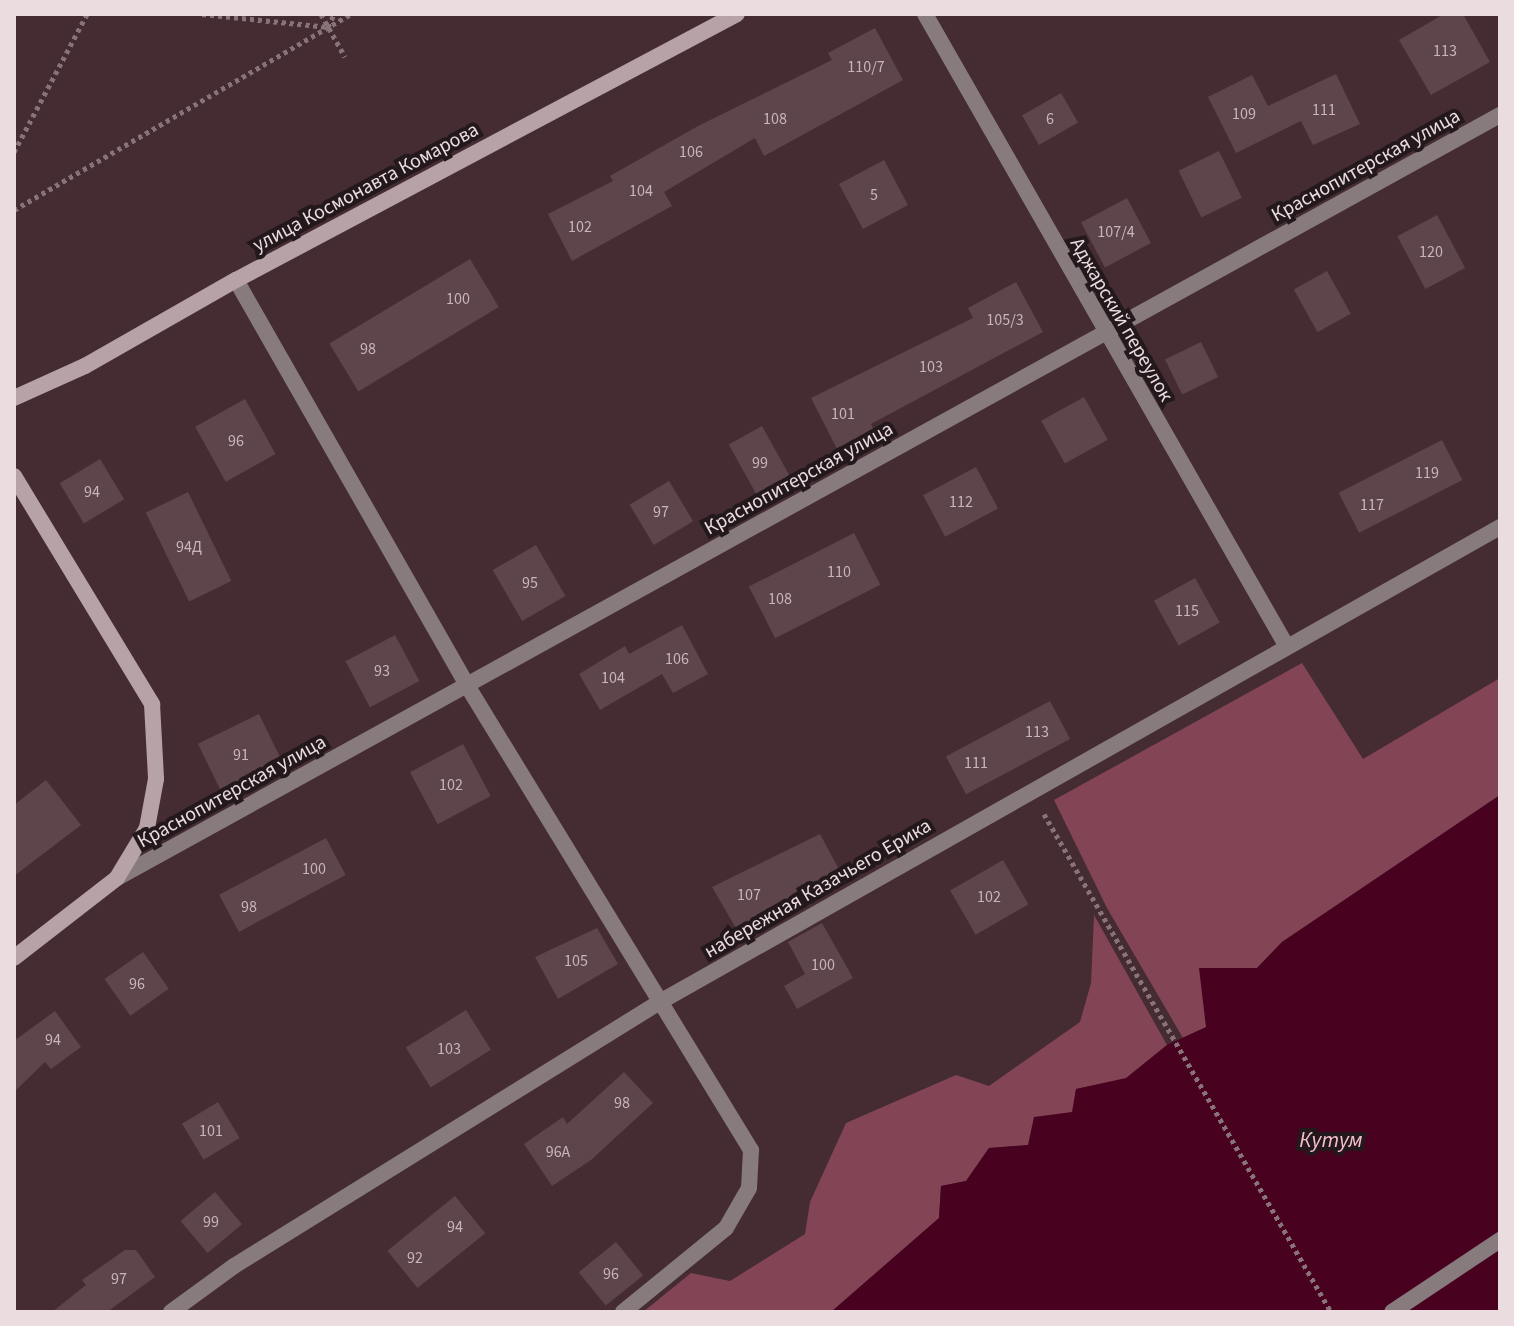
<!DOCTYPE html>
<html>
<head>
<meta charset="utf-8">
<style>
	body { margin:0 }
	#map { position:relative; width:1514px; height:1326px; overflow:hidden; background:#442c32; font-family:"Source Sans 3",sans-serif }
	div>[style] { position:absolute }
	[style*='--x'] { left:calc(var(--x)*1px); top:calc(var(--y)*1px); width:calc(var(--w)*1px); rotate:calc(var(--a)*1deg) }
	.green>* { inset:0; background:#834456 }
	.water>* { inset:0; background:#490120 }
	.building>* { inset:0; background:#5e454b; transform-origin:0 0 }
	.path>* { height:5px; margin-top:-2.5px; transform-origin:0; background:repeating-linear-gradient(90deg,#877378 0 4px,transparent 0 8px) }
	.minor>* { height:16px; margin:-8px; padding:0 8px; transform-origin:8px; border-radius:8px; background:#877b7e }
	.secondary>* { height:16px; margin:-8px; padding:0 8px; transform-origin:8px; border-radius:8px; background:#b7a2a7 }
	span { translate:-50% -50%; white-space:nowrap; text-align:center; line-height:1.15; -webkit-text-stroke:8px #23181b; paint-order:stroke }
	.number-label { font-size:16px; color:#c8b6ba }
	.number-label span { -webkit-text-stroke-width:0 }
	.street-label { font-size:20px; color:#ebdcdf }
	.water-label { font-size:22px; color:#f5bfcc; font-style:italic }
	.frame { position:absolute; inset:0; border:16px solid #ebdcdf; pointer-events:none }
</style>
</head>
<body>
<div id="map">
	<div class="green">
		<div style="clip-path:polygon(1302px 663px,1363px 759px,1500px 678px,1500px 795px,1282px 942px,1257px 968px,1200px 968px,1207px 1027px,1183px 1038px,1107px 908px,1054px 800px)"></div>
		<div style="clip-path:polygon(1094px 915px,1167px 1045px,1126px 1079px,1076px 1089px,1073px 1112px,1029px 1145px,989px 1148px,966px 1181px,941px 1186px,939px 1218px,831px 1312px,643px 1312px,691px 1273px,730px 1281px,805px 1234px,810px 1202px,846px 1123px,956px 1075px,989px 1086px,1080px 1022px,1091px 983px)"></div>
	</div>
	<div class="water">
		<div style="clip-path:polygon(1500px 795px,1500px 1312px,831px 1312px,939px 1218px,941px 1186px,966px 1181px,989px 1148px,1028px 1145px,1034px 1117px,1072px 1112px,1076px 1089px,1126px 1078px,1167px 1045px,1206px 1027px,1199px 968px,1257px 968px,1282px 942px)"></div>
	</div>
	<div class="building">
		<div style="clip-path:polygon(1444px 14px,1463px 14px,1490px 62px,1431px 95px,1399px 40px)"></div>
		<div style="clip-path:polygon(875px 28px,903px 80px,764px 156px,755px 138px,664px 192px,672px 206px,572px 261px,548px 214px,613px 181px,610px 176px,698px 126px,832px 60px,828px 53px)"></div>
		<div style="clip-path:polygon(1336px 74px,1360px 124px,1313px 145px,1301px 121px,1236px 153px,1208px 97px,1252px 75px,1268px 106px)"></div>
		<div style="left:1061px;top:93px;width:34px;height:45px;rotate:60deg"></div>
		<div style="left:1219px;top:151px;width:52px;height:45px;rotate:64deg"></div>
		<div style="left:884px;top:160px;width:51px;height:51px;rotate:62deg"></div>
		<div style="left:1127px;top:198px;width:51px;height:52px;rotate:62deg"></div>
		<div style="left:1437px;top:215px;width:60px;height:45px;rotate:62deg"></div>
		<div style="left:470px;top:259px;width:56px;height:164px;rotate:59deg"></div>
		<div style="left:1327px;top:271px;width:49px;height:38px;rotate:61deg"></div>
		<div style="clip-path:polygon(1016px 282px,1043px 332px,871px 424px,874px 430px,837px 449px,811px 398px,973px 318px,968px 308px)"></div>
		<div style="left:1201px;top:342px;width:39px;height:40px;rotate:64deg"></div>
		<div style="left:1084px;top:397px;width:49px;height:49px;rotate:61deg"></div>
		<div style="left:245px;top:399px;width:63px;height:57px;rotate:61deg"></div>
		<div style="left:762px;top:426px;width:64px;height:38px;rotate:61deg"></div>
		<div style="left:1442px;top:440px;width:45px;height:116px;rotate:63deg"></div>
		<div style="left:100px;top:459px;width:47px;height:47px;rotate:59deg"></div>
		<div style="left:976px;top:467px;width:47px;height:60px;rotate:62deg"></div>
		<div style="left:669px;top:481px;width:47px;height:46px;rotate:59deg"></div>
		<div style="left:188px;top:492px;width:99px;height:47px;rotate:64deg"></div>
		<div style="left:854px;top:533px;width:58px;height:118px;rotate:63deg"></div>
		<div style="left:536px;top:545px;width:59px;height:50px;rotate:60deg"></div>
		<div style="left:1195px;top:578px;width:51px;height:47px;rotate:61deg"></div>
		<div style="clip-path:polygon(682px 625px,708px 674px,673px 693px,662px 674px,600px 710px,579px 674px,625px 646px,629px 654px)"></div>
		<div style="left:395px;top:635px;width:52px;height:56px;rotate:62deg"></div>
		<div style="left:1050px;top:701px;width:43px;height:118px;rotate:62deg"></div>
		<div style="left:259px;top:714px;width:60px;height:68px;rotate:64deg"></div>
		<div style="left:463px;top:744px;width:59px;height:60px;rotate:62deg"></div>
		<div style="clip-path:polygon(46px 780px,81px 825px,14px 876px,14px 805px)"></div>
		<div style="clip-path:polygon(820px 834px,841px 873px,805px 892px,811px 904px,777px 923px,770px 911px,737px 930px,712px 887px)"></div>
		<div style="left:326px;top:838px;width:42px;height:121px;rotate:62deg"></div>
		<div style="left:1003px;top:860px;width:51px;height:61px;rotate:60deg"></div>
		<div style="clip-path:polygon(822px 923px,853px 978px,797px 1009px,784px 986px,805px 974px,788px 942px)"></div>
		<div style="clip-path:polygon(597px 928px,618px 964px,558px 999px,535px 957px)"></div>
		<div style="left:143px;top:952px;width:45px;height:47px;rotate:55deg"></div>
		<div style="left:466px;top:1010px;width:47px;height:71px;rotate:58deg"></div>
		<div style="clip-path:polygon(55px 1011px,81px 1047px,51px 1069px,45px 1062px,14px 1092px,14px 1041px)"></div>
		<div style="clip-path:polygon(624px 1072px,653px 1103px,591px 1160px,552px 1186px,524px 1144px,563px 1117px,567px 1124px)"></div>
		<div style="left:218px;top:1102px;width:42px;height:42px;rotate:59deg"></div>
		<div style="left:215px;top:1192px;width:42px;height:45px;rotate:50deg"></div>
		<div style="left:455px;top:1196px;width:48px;height:87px;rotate:51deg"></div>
		<div style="left:616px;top:1242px;width:43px;height:48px;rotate:51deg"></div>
		<div style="clip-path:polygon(125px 1250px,136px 1250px,155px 1277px,107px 1312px,52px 1312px,86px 1285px,82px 1280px)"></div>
	</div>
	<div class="path">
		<div style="--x:202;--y:14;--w:127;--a:5.9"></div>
		<div style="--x:328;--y:27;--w:14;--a:-65"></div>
		<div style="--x:321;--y:14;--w:49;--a:60.8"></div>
		<div style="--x:14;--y:152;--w:156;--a:-62.1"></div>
		<div style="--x:14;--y:210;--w:390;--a:-30.2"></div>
		<div style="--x:1044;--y:814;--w:575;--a:60.04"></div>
	</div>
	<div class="minor">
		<div style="--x:925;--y:14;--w:727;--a:60.23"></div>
		<div style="--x:236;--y:280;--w:468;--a:60.3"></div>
		<div style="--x:468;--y:687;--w:543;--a:58.57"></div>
		<div style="--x:751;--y:1150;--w:38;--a:93"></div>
		<div style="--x:749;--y:1188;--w:46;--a:119.9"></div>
		<div style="--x:726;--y:1228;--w:133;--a:140.8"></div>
		<div style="--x:117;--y:878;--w:1580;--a:-28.89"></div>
		<div style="--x:171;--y:1312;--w:78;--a:-36.1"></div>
		<div style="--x:234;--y:1266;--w:499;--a:-31.8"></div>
		<div style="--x:658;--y:1003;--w:967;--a:-29.48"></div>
		<div style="--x:1392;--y:1312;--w:130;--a:-33.7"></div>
	</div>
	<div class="secondary">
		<div style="--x:14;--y:398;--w:78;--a:-24.3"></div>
		<div style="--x:85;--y:366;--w:174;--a:-29.7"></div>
		<div style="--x:236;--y:280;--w:567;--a:-27.97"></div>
		<div style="--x:14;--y:476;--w:267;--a:58.8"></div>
		<div style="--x:152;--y:704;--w:75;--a:86.9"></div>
		<div style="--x:156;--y:779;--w:50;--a:100.4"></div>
		<div style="--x:147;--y:828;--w:58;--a:121"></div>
		<div style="--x:117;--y:878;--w:130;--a:142.2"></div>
	</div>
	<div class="number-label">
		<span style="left:1445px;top:51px">113</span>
		<span style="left:866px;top:67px">110/7</span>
		<span style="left:1324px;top:110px">111</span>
		<span style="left:1244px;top:114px">109</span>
		<span style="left:775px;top:119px">108</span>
		<span style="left:1050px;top:119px">6</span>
		<span style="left:691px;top:152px">106</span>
		<span style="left:641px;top:191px">104</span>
		<span style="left:874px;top:195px">5</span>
		<span style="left:580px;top:227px">102</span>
		<span style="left:1116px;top:232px">107/4</span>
		<span style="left:1431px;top:252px">120</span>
		<span style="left:458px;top:299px">100</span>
		<span style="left:1005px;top:320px">105/3</span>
		<span style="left:368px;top:349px">98</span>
		<span style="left:931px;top:367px">103</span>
		<span style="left:843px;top:414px">101</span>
		<span style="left:236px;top:441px">96</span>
		<span style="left:760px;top:463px">99</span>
		<span style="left:1427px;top:473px">119</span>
		<span style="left:92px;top:492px">94</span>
		<span style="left:961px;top:502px">112</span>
		<span style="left:1372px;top:505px">117</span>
		<span style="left:661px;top:512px">97</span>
		<span style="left:189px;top:547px">94Д</span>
		<span style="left:839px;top:572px">110</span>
		<span style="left:530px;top:583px">95</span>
		<span style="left:780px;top:599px">108</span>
		<span style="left:1187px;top:611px">115</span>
		<span style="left:677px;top:659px">106</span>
		<span style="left:382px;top:671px">93</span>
		<span style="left:613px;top:678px">104</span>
		<span style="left:1037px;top:732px">113</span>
		<span style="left:241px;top:755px">91</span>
		<span style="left:976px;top:763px">111</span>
		<span style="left:451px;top:785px">102</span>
		<span style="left:314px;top:869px">100</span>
		<span style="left:749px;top:895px">107</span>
		<span style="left:989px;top:897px">102</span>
		<span style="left:249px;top:907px">98</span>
		<span style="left:576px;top:961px">105</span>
		<span style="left:823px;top:965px">100</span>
		<span style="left:137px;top:984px">96</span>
		<span style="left:53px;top:1040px">94</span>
		<span style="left:449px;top:1049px">103</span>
		<span style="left:622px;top:1103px">98</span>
		<span style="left:211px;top:1131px">101</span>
		<span style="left:558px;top:1152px">96А</span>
		<span style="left:211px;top:1222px">99</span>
		<span style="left:455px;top:1227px">94</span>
		<span style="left:415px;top:1258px">92</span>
		<span style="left:611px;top:1274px">96</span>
		<span style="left:119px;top:1279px">97</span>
	</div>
	<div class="street-label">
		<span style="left:1366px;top:166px;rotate:-29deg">Краснопитерская улица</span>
		<span style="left:366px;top:188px;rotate:-28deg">улица Космонавта Комарова</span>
		<span style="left:1121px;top:320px;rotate:60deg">Аджарский переулок</span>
		<span style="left:799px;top:479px;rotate:-29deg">Краснопитерская улица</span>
		<span style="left:232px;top:792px;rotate:-29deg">Краснопитерская улица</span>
		<span style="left:818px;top:889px;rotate:-30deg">набережная Казачьего Ерика</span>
	</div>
	<div class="water-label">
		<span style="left:1331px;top:1141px">Кутум</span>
	</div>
	<div class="frame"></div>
</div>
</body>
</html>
